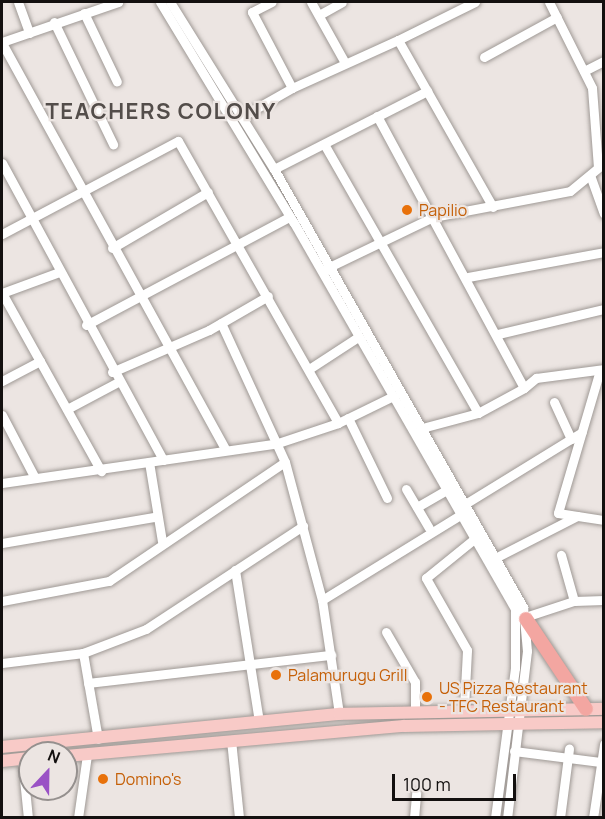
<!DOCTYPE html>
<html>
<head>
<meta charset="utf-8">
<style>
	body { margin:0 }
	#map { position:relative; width:605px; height:819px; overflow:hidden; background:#ece5e2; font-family:Manrope,sans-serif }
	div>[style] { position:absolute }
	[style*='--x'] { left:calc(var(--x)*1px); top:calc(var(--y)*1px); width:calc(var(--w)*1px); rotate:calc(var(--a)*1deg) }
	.roads { filter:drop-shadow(0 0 2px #9f9995) drop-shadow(0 0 2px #9f9995) }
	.minor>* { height:9px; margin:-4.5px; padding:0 4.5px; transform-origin:4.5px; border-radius:4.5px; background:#fff }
	.major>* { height:12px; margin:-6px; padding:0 6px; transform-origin:6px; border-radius:6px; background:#f8cac7 }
	.highway>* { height:14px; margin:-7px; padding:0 7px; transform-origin:7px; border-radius:7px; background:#f3a6a1 }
	.dots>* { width:16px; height:16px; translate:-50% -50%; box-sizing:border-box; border:3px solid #ece5e2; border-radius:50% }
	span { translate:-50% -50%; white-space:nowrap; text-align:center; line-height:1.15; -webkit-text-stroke:4.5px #ece5e2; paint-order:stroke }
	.food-label { font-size:16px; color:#c56008 }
	.left { translate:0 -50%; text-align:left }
	.district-label { font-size:22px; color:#534d4a; font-weight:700; letter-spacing:1.5px }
	.frame { position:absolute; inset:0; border:3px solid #13100f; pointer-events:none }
	.north { position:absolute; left:18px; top:741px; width:60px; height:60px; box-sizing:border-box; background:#ece5e2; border:2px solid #95908e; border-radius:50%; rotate:22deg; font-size:16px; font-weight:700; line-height:24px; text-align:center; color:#13100f }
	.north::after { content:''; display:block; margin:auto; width:21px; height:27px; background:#9a52c5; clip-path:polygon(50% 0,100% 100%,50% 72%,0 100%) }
	.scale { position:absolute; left:392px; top:774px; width:124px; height:27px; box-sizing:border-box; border:3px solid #13100f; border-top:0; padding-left:8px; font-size:18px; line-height:21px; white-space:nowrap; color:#13100f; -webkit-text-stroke:4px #ece5e2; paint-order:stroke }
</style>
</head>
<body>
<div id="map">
	<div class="roads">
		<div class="minor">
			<div style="--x:18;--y:2;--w:33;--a:70"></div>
			<div style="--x:160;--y:2;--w:258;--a:58.8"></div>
			<div style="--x:294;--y:223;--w:445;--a:60.2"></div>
			<div style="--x:515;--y:609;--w:59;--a:90"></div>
			<div style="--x:515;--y:668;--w:151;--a:97.6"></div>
			<div style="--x:170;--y:2;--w:197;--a:58.1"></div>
			<div style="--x:274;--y:169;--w:504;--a:60.38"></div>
			<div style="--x:523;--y:607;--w:44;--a:84.8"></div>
			<div style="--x:527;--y:651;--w:168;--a:96.8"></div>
			<div style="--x:311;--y:2;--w:68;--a:60.8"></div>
			<div style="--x:549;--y:2;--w:96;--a:63.4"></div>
			<div style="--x:592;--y:88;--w:79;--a:85.7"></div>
			<div style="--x:84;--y:13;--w:76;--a:64.4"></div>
			<div style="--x:319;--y:15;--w:26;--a:-29"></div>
			<div style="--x:54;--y:22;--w:136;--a:64.2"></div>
			<div style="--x:398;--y:40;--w:86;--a:-26.3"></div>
			<div style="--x:2;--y:42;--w:123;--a:-19"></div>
			<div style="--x:2;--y:43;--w:463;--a:61.2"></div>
			<div style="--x:484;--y:57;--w:83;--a:-28.7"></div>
			<div style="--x:584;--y:71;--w:22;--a:-27"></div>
			<div style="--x:292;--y:88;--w:116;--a:-24.4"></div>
			<div style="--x:398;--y:40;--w:192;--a:60.4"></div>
			<div style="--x:377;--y:116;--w:309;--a:61.6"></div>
			<div style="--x:524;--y:388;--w:16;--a:-40"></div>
			<div style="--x:536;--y:378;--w:69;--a:-7.5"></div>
			<div style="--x:241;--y:117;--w:59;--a:-29.6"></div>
			<div style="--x:292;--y:88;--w:86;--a:-117.8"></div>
			<div style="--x:252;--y:12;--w:22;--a:-27"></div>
			<div style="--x:324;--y:144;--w:310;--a:60.2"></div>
			<div style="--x:2;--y:163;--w:338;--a:61.5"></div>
			<div style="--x:274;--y:169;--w:172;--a:-27"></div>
			<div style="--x:590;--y:175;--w:41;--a:70.3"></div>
			<div style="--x:2;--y:234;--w:199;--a:-27.9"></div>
			<div style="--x:178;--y:141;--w:324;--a:60.4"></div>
			<div style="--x:112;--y:248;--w:111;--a:-30.3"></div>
			<div style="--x:325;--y:269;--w:120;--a:-25.7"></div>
			<div style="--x:433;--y:217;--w:139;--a:-10.7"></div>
			<div style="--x:570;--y:191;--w:44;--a:-39.5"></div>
			<div style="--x:468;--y:277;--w:138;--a:-10.4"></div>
			<div style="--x:2;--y:293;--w:204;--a:60.9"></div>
			<div style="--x:2;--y:293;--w:61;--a:-20.2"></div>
			<div style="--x:221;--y:323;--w:153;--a:65.3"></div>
			<div style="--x:285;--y:462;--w:143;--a:75"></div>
			<div style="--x:322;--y:600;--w:115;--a:81.5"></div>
			<div style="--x:86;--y:325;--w:230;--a:-28"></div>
			<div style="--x:498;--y:334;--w:109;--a:-13.3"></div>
			<div style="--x:309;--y:369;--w:59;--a:-33.1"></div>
			<div style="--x:600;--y:370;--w:149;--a:106.4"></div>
			<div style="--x:558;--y:513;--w:47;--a:8.7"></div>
			<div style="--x:112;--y:372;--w:106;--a:-23.4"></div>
			<div style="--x:209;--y:330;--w:68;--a:-30"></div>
			<div style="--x:2;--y:381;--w:43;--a:-27.8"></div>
			<div style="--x:554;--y:402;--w:41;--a:65.3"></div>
			<div style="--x:67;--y:409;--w:58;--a:-27.9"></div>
			<div style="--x:2;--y:415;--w:71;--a:62.4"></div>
			<div style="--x:348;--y:418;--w:89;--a:64"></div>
			<div style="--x:422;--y:428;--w:58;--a:-15"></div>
			<div style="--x:478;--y:413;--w:52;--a:-28.5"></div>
			<div style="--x:149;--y:462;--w:80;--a:80.7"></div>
			<div style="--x:2;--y:483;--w:279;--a:-8.2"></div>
			<div style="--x:278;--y:443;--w:63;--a:-18.4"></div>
			<div style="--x:338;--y:423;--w:61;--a:-26.1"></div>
			<div style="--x:406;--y:489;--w:45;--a:59.5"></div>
			<div style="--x:465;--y:504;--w:137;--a:-31.6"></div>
			<div style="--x:417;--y:507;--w:34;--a:-30"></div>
			<div style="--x:2;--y:543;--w:154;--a:-9.7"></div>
			<div style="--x:497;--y:557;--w:90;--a:-27.1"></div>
			<div style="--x:235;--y:570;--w:154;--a:81"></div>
			<div style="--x:322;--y:600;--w:162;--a:-31.6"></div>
			<div style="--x:2;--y:601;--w:109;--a:-10.6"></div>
			<div style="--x:109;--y:581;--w:212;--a:-34.1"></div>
			<div style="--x:574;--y:601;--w:30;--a:-2"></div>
			<div style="--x:525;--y:617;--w:52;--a:-18.1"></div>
			<div style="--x:574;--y:601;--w:48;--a:-105.8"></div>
			<div style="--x:386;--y:632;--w:58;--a:59.9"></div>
			<div style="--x:415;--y:682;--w:28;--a:90"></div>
			<div style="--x:83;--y:653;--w:67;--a:-20.9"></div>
			<div style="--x:146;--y:629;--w:188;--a:-33.3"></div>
			<div style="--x:2;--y:663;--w:82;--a:-7"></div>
			<div style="--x:83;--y:653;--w:87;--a:80.1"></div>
			<div style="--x:88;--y:683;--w:245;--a:-6.6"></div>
			<div style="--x:464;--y:708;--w:58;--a:-87"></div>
			<div style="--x:467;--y:650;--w:83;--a:-119.7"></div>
			<div style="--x:426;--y:578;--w:62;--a:-39.1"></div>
			<div style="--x:231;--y:740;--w:78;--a:84.1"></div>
			<div style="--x:514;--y:751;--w:87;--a:7.3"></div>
			<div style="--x:22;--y:759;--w:59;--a:84.2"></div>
			<div style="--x:78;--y:818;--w:64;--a:-81.9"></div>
			<div style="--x:414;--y:818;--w:25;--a:-85"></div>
			<div style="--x:560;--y:818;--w:70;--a:-82.6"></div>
			<div style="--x:593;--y:818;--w:75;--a:-81.5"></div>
		</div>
		<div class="major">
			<div style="--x:2;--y:747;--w:339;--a:-5.6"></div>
			<div style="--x:339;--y:714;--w:265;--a:-1.1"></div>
			<div style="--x:66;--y:756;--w:339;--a:-5.1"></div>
			<div style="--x:404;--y:726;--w:200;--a:-1.1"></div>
			<div style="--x:2;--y:761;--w:28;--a:-6"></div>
		</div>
		<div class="highway">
			<div style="--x:526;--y:619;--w:108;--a:56.3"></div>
		</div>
	</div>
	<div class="dots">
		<div style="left:407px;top:210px;background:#e8710a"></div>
		<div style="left:276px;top:675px;background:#e8710a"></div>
		<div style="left:427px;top:697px;background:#e8710a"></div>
		<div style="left:103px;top:779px;background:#e8710a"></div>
	</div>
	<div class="food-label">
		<span class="left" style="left:419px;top:210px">Papilio</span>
		<span class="left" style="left:288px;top:675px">Palamurugu Grill</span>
		<span class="left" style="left:439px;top:697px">US Pizza Restaurant<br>- TFC Restaurant</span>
		<span class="left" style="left:115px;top:779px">Domino's</span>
	</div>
	<div class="district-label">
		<span style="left:161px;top:112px">TEACHERS COLONY</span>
	</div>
	<div class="frame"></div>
	<div class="north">N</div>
	<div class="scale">100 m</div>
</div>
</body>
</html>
